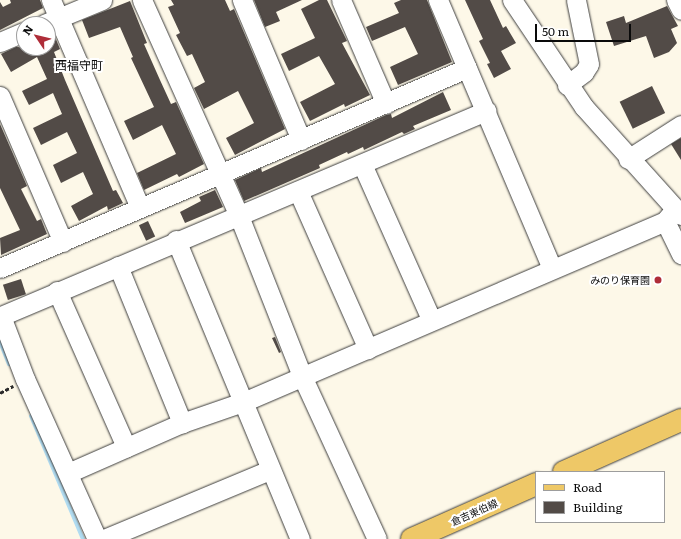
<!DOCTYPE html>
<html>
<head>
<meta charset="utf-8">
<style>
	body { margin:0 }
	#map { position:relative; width:681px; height:539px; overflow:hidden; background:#fdf8e8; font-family:Literata,"Noto Sans JP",serif }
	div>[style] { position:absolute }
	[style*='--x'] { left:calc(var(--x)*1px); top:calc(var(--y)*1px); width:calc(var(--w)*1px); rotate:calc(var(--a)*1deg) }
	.stream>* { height:4px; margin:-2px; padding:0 2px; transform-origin:2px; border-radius:2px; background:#b1dcf1 }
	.building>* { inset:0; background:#524b47; transform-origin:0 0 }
	.path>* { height:2.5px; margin-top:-1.25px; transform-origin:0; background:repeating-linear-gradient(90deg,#2c2c2c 0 4px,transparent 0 6px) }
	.roads { filter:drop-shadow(0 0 1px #3d3d3d) drop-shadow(0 0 1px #3d3d3d) }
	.minor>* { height:19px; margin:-9.5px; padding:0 9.5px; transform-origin:9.5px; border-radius:9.5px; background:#fff }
	.major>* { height:22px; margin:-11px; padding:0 11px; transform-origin:11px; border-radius:11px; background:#eec867 }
	.dots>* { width:11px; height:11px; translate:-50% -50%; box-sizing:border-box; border:2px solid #fff; border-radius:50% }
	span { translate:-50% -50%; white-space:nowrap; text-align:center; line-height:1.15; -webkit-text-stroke:4px #fff; paint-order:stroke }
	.poi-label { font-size:10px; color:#0a0a0a }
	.right { translate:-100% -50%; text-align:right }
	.street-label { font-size:10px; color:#0a0a0a }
	.quarter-label { font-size:12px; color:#0a0a0a }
	.legend { position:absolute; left:535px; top:471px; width:130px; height:52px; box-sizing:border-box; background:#fff; border:1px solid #9d9d9d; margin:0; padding:5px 7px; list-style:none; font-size:12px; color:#0a0a0a }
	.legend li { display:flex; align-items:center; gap:8px; height:20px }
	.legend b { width:20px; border:1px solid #9d9d9d }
	.north { position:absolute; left:16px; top:16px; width:40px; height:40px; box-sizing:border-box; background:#fff; border:1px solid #9d9d9d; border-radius:50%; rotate:305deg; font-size:11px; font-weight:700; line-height:16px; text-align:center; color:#0a0a0a }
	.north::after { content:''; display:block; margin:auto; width:14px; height:18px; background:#af2d39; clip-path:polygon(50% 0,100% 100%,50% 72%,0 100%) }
	.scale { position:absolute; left:535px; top:24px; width:96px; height:18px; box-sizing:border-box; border:2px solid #0a0a0a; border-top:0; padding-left:5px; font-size:12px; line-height:14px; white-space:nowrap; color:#0a0a0a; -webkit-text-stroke:3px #fff; paint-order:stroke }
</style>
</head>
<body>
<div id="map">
	<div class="stream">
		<div style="--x:0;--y:342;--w:24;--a:68"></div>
		<div style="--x:31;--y:416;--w:134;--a:67.1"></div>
	</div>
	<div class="building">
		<div style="clip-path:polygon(10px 0,40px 0,43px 8px,0 30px,0 2px,3px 7px,11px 3px)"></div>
		<div style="clip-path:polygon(171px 0,225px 0,230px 11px,234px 9px,285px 129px,235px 155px,226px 138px,254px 123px,238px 91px,204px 109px,194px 88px,205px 82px,192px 54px,187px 56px,176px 35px,180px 33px,168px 7px,174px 5px)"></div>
		<div style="clip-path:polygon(254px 0,302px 0,276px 12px,280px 21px,265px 27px)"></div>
		<div style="clip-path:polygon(319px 0,327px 0,347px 41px,342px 43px,370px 95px,345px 107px,344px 104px,310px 121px,300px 102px,335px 84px,319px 56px,289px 71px,281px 54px,315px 38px,301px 9px)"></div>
		<div style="clip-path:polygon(401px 0,427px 0,452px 62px,398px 85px,390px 67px,418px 54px,405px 27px,372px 41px,366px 27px,399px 13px,394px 3px)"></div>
		<div style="clip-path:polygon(465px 0,490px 0,503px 28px,506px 26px,516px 43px,501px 51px,511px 69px,494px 78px,487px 64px,490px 63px,479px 41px,483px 39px)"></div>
		<div style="clip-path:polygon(130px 1px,147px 43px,144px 44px,160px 80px,171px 104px,176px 102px,204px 164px,179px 177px,177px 174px,144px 190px,137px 173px,176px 154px,162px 125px,133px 140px,124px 121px,154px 107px,131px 58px,133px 57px,120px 27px,89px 38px,82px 20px)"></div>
		<div style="clip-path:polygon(667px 6px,678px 26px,671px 29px,677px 43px,669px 52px,654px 58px,646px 36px,614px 46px,606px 22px,624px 16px,626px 23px)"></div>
		<div style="clip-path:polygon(53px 32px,60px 49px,54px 52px,65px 80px,113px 191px,116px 190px,123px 203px,108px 210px,107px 206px,79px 221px,71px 206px,93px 194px,83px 172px,61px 183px,53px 165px,77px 153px,67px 132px,41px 145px,33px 128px,62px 114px,53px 93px,29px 105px,22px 91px,47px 79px,37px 57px,11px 72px,1px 54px,16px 47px,48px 48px,48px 34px)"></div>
		<div style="left:652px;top:86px;width:30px;height:36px;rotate:64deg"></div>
		<div style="clip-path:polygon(443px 92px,451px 110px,413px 126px,415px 129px,404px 134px,402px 132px,364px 150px,363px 147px,348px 154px,347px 152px,319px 165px,320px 168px,244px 201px,235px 180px,261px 168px,262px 172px,386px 115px,391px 114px,392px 118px)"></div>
		<div style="clip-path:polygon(0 124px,27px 186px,21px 189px,37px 221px,41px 219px,47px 234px,1px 255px,0 238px,20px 230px,0 188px)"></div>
		<div style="clip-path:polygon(681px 138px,681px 160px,671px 144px)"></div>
		<div style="clip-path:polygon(215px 190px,223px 207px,185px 223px,180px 212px,201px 201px,199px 197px)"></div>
		<div style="left:148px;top:221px;width:17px;height:10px;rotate:65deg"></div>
		<div style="left:21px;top:279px;width:16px;height:19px;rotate:72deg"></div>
		<div style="clip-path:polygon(275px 337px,281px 352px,279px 353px,272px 338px)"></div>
	</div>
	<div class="path">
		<div style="--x:0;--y:393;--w:15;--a:-28"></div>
	</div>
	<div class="roads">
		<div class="minor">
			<div style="--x:51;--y:0;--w:226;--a:66.8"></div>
			<div style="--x:142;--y:0;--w:237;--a:65.8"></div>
			<div style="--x:239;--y:216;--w:172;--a:68.5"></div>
			<div style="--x:302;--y:376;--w:179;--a:65.3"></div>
			<div style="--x:242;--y:0;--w:152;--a:67.1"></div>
			<div style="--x:341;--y:0;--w:113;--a:66.6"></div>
			<div style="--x:438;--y:0;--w:292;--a:67"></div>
			<div style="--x:512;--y:0;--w:129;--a:56.1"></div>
			<div style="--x:584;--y:107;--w:145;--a:48.1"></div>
			<div style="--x:676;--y:0;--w:11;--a:63"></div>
			<div style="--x:44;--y:24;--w:63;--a:-22.5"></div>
			<div style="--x:0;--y:42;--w:26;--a:-23"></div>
			<div style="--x:567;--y:85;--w:21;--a:-37"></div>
			<div style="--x:584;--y:72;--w:9;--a:-58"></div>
			<div style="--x:589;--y:64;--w:65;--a:-101.5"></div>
			<div style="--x:0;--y:96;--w:159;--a:66.7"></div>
			<div style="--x:628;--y:159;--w:63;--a:-32.7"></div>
			<div style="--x:362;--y:164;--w:170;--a:66"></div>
			<div style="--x:298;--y:191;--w:173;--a:66.1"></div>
			<div style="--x:665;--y:221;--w:37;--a:64"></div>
			<div style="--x:176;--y:240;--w:324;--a:67.5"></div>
			<div style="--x:118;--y:266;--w:170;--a:67.8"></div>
			<div style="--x:0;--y:268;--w:508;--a:-23.18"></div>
			<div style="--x:57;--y:291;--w:171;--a:66.1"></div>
			<div style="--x:68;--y:473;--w:124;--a:-23.7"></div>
			<div style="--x:182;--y:423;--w:65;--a:-19"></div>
			<div style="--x:243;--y:402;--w:459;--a:-23.2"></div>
			<div style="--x:665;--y:221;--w:16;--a:-50"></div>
			<div style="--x:97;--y:539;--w:175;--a:-114.2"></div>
			<div style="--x:25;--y:379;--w:67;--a:-110.9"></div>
			<div style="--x:1;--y:316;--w:527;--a:-22.91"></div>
			<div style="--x:104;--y:539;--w:180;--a:-22.6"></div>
		</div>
		<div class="major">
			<div style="--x:564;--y:472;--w:128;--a:-24"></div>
			<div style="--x:412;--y:539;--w:136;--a:-23.9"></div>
		</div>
	</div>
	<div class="dots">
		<div style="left:658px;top:280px;background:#af2d39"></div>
	</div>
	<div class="poi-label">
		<span class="right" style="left:650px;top:280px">みのり保育園</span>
	</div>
	<div class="street-label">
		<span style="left:474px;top:512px;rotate:-24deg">倉吉東伯線</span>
	</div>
	<div class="quarter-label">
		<span style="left:79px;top:66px">西福守町</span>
	</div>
	<ul class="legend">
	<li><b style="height:5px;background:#eec867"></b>Road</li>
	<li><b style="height:11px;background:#524b47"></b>Building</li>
	</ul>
	<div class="north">N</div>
	<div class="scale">50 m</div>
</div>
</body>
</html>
